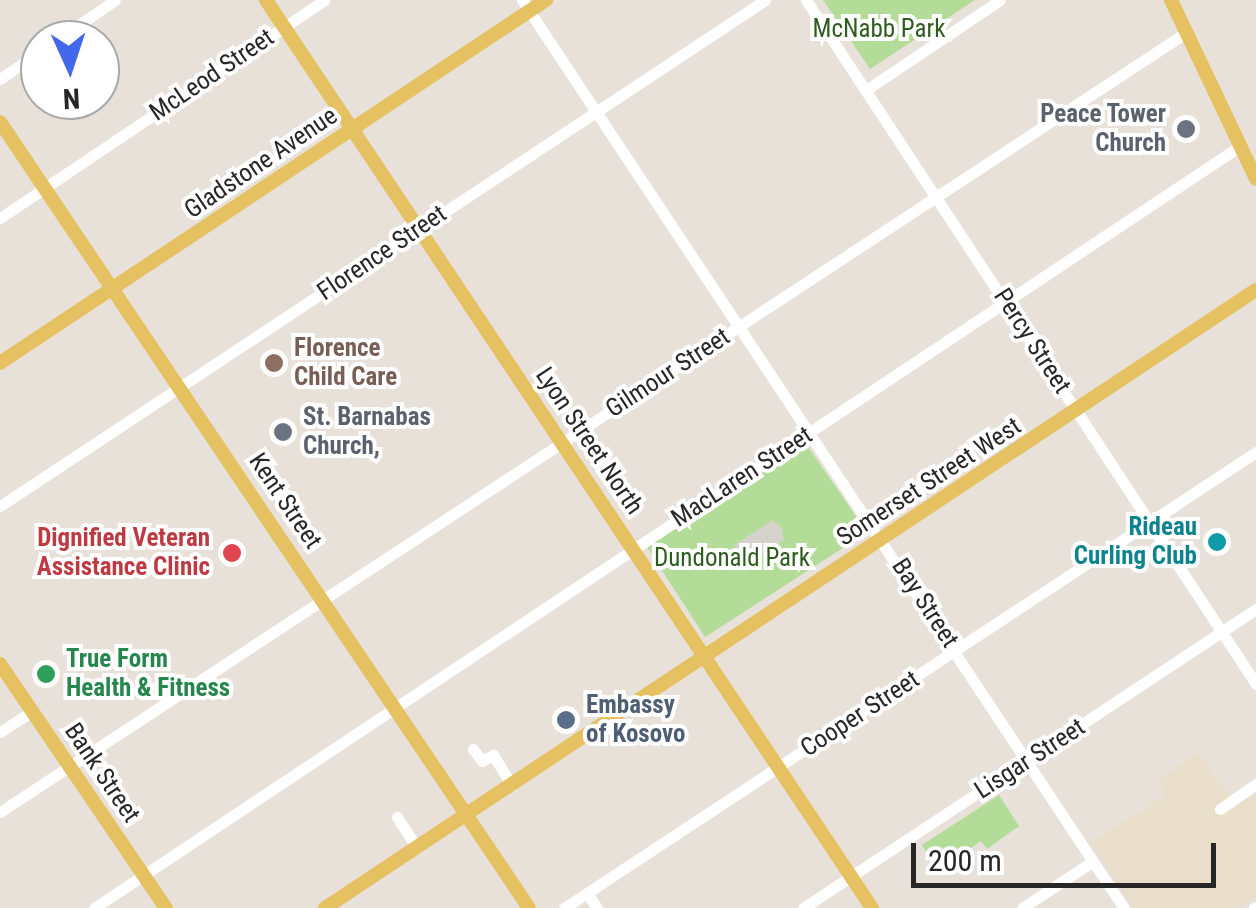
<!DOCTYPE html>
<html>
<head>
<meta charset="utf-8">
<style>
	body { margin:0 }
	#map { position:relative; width:1256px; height:908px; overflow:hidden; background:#e8e1d9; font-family:"Roboto Condensed",sans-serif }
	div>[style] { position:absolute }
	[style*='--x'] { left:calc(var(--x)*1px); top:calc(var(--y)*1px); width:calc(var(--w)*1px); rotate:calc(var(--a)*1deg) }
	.education>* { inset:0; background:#e9dec9 }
	.green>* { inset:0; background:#b2dc98 }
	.plaza>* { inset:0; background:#d5d1cb }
	.minor>* { height:11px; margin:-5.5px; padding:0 5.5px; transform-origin:5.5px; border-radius:5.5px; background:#fff }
	.major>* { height:14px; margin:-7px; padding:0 7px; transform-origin:7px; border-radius:7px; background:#e5c161 }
	.dots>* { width:28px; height:28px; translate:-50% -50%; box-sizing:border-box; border:5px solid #fff; border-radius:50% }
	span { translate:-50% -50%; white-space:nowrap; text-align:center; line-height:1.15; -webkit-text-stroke:8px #fff; paint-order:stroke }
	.park-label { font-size:25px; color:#2d5c1e }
	.street-label { font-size:25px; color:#272727 }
	.worship-label { font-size:25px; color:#5b616d; font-weight:700 }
	.right { translate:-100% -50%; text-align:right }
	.left { translate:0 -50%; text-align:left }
	.education-label { font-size:25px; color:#785e54; font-weight:700 }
	.culture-label { font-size:25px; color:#0d838f; font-weight:700 }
	.health-label { font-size:25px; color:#be3a42; font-weight:700 }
	.leisure-label { font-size:25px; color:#27864d; font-weight:700 }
	.service-label { font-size:25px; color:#4e5e75; font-weight:700 }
	.north { position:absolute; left:20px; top:20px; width:100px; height:100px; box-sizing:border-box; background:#fff; border:2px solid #a9a9a9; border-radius:50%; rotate:177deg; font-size:28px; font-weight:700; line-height:40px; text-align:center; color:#272727 }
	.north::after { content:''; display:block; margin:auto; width:35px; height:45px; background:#4368eb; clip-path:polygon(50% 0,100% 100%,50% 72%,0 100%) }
	.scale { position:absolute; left:911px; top:843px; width:305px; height:45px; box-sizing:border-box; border:5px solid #272727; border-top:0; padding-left:12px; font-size:30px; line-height:35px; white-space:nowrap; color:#272727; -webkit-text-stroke:8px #fff; paint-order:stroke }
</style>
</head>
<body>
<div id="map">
	<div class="education">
		<div style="clip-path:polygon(1198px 752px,1236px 806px,1256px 793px,1256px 896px,1238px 908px,1133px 908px,1091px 843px,1166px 795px,1158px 780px)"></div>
	</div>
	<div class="green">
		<div style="clip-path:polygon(823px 0,975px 0,870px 69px)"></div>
		<div style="clip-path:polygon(806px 444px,862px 525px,863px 535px,705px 637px,647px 547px)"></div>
		<div style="clip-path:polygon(999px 795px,1019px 826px,987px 849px,981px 841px,939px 871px,922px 845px)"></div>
	</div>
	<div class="plaza">
		<div style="clip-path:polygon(773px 520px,782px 529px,784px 540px,748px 564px,743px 561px,734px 545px)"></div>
	</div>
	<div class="minor">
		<div style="--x:522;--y:0;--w:1089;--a:56.46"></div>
		<div style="--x:806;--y:0;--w:819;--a:56.66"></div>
		<div style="--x:57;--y:40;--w:70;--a:-34.6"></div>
		<div style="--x:0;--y:79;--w:49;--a:-35"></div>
		<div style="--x:866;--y:90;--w:161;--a:-33.9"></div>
		<div style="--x:0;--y:218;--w:391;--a:-33.9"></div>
		<div style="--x:0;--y:506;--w:917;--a:-33.48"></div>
		<div style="--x:0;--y:732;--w:38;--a:-33"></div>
		<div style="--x:473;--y:749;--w:15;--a:53"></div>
		<div style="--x:482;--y:761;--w:13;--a:-29"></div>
		<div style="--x:493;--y:755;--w:36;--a:58"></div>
		<div style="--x:1220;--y:809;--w:44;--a:-34.8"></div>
		<div style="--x:0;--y:812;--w:1420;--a:-33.31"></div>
		<div style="--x:397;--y:817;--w:37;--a:57"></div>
		<div style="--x:587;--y:893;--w:18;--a:56"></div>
		<div style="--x:94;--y:908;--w:1376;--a:-33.62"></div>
		<div style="--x:564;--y:908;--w:829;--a:-33.38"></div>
		<div style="--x:803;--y:908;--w:543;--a:-33.43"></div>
		<div style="--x:1022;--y:908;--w:85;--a:-33.5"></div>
		<div style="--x:1254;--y:908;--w:2;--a:-27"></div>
	</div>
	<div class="major">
		<div style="--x:266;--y:0;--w:1092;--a:56.28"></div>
		<div style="--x:1171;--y:0;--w:198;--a:64.6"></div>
		<div style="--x:0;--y:122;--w:947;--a:56.06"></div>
		<div style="--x:0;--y:363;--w:656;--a:-33.62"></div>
		<div style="--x:0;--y:664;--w:295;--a:55.8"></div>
		<div style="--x:325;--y:908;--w:1117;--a:-33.58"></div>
	</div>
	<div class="dots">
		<div style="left:1186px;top:129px;background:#6b7280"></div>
		<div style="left:274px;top:363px;background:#8d6e63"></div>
		<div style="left:283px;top:432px;background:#6b7280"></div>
		<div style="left:1217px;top:542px;background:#0f9aa8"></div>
		<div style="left:232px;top:553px;background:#e0444e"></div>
		<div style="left:46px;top:674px;background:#2e9e5b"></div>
		<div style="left:566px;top:720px;background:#5c6f8a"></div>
	</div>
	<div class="park-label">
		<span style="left:879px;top:29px">McNabb Park</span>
		<span style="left:732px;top:558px">Dundonald Park</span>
	</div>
	<div class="street-label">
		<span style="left:212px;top:75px;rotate:-34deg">McLeod Street</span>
		<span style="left:261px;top:163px;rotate:-34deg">Gladstone Avenue</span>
		<span style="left:382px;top:253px;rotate:-34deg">Florence Street</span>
		<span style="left:1032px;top:341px;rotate:57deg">Percy Street</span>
		<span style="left:668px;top:373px;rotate:-33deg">Gilmour Street</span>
		<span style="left:589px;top:441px;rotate:56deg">Lyon Street North</span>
		<span style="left:742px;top:477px;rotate:-33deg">MacLaren Street</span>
		<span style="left:929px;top:482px;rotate:-33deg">Somerset Street West</span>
		<span style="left:285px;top:501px;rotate:56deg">Kent Street</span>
		<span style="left:925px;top:603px;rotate:57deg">Bay Street</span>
		<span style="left:860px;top:714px;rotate:-33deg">Cooper Street</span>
		<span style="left:1030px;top:759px;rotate:-33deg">Lisgar Street</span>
		<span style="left:102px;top:773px;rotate:56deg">Bank Street</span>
	</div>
	<div class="worship-label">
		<span class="right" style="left:1166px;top:129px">Peace Tower<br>Church</span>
		<span class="left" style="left:303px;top:432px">St. Barnabas<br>Church,</span>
	</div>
	<div class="education-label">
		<span class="left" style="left:294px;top:363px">Florence<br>Child Care</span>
	</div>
	<div class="culture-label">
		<span class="right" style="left:1197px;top:542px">Rideau<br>Curling Club</span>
	</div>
	<div class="health-label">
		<span class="right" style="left:210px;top:553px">Dignified Veteran<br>Assistance Clinic</span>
	</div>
	<div class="leisure-label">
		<span class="left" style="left:66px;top:674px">True Form<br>Health &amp; Fitness</span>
	</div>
	<div class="service-label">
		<span class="left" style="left:586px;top:720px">Embassy<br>of Kosovo</span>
	</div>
	<div class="north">N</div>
	<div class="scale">200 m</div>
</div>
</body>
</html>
